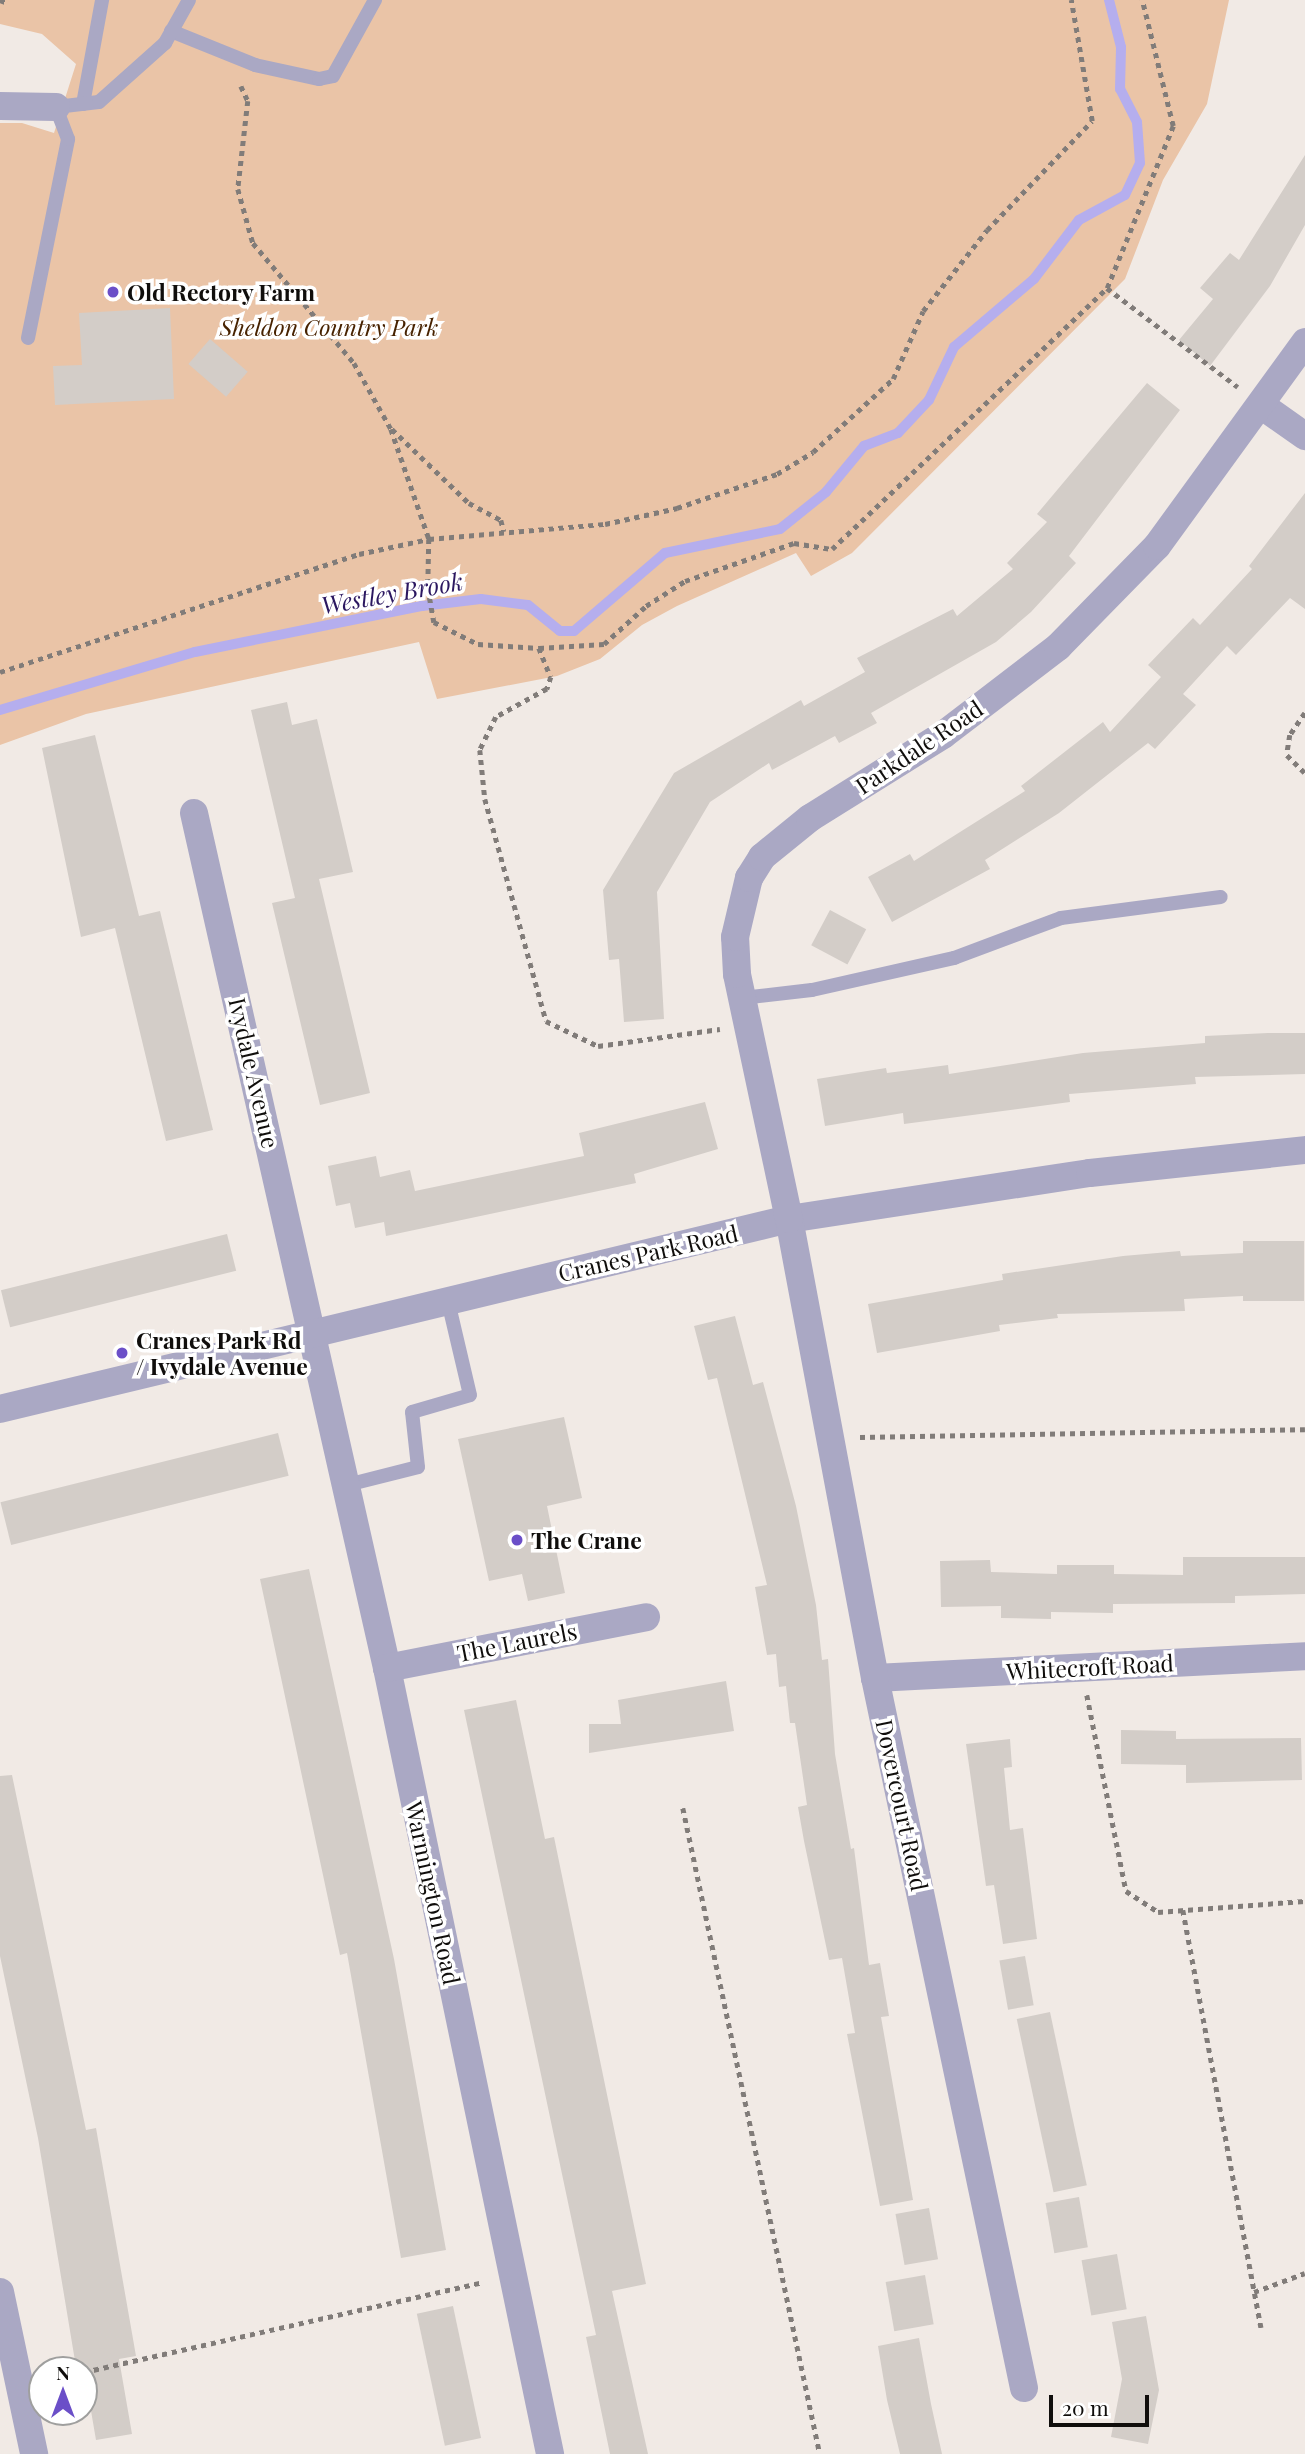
<!DOCTYPE html>
<html>
<head>
<meta charset="utf-8">
<style>
	body { margin:0 }
	#map { position:relative; width:1305px; height:2454px; overflow:hidden; background:#f1eae5; font-family:"Playfair Display",serif }
	div>[style] { position:absolute }
	[style*='--x'] { left:calc(var(--x)*1px); top:calc(var(--y)*1px); width:calc(var(--w)*1px); rotate:calc(var(--a)*1deg) }
	.green>* { inset:0; background:#eac4a7 }
	.stream>* { height:10px; margin:-5px; padding:0 5px; transform-origin:5px; border-radius:5px; background:#b5aeee }
	.building>* { inset:0; background:#d3cdc8; transform-origin:0 0 }
	.path>* { height:4.5px; margin-top:-2.25px; transform-origin:0; background:repeating-linear-gradient(90deg,#817c79 0 5px,transparent 0 10px) }
	.service>* { height:14px; margin:-7px; padding:0 7px; transform-origin:7px; border-radius:7px; background:#aaa8c4 }
	.minor>* { height:28px; margin:-14px; padding:0 14px; transform-origin:14px; border-radius:14px; background:#aaa8c4 }
	.dots>* { width:19px; height:19px; translate:-50% -50%; box-sizing:border-box; border:4px solid #fff; border-radius:50% }
	span { translate:-50% -50%; white-space:nowrap; text-align:center; line-height:1.15; -webkit-text-stroke:7px #fff; paint-order:stroke }
	.poi-label { font-size:23px; color:#100e0c; font-weight:700 }
	.left { translate:0 -50%; text-align:left }
	.park-label { font-size:23px; color:#472200; font-style:italic }
	.street-label { font-size:23px; color:#100e0c }
	.water-label { font-size:24px; color:#2b1760; font-style:italic }
	.north { position:absolute; left:28px; top:2356px; width:70px; height:70px; box-sizing:border-box; background:#fff; border:2px solid #9f9f9e; border-radius:50%; rotate:0deg; font-size:19px; font-weight:700; line-height:28px; text-align:center; color:#100e0c }
	.north::after { content:''; display:block; margin:auto; width:24px; height:32px; background:#6b4fc8; clip-path:polygon(50% 0,100% 100%,50% 72%,0 100%) }
	.scale { position:absolute; left:1049px; top:2395px; width:100px; height:32px; box-sizing:border-box; border:4px solid #100e0c; border-top:0; padding-left:9px; font-size:21px; line-height:24px; white-space:nowrap; color:#100e0c; -webkit-text-stroke:5px #fff; paint-order:stroke }
</style>
</head>
<body>
<div id="map">
	<div class="green">
		<div style="clip-path:polygon(0 0,1229px 0,1207px 104px,1163px 180px,1125px 279px,852px 553px,811px 576px,796px 553px,677px 606px,642px 625px,600px 659px,557px 676px,437px 699px,419px 642px,86px 714px,0 745px,0 123px,22px 123px,54px 133px,76px 64px,42px 34px,0 24px)"></div>
	</div>
	<div class="stream">
		<div style="--x:0;--y:710;--w:203;--a:-16.6"></div>
		<div style="--x:195;--y:652;--w:232;--a:-11.5"></div>
		<div style="--x:422;--y:606;--w:59;--a:-6.8"></div>
		<div style="--x:481;--y:599;--w:47;--a:7.3"></div>
		<div style="--x:528;--y:605;--w:41;--a:39.1"></div>
		<div style="--x:560;--y:631;--w:14;--a:0"></div>
		<div style="--x:574;--y:631;--w:120;--a:-40.6"></div>
		<div style="--x:665;--y:553;--w:117;--a:-11.8"></div>
		<div style="--x:780;--y:529;--w:59;--a:-38.8"></div>
		<div style="--x:826;--y:492;--w:60;--a:-50.4"></div>
		<div style="--x:864;--y:446;--w:36;--a:-21"></div>
		<div style="--x:898;--y:433;--w:45;--a:-46.8"></div>
		<div style="--x:929;--y:400;--w:59;--a:-64.7"></div>
		<div style="--x:954;--y:347;--w:105;--a:-40.4"></div>
		<div style="--x:1034;--y:279;--w:74;--a:-52.7"></div>
		<div style="--x:1079;--y:220;--w:52;--a:-28.5"></div>
		<div style="--x:1125;--y:195;--w:35;--a:-65"></div>
		<div style="--x:1140;--y:163;--w:41;--a:-94.2"></div>
		<div style="--x:1137;--y:122;--w:37;--a:-117"></div>
		<div style="--x:1120;--y:89;--w:42;--a:-88.6"></div>
		<div style="--x:1121;--y:47;--w:49;--a:-104.3"></div>
	</div>
	<div class="building">
		<div style="clip-path:polygon(1305px 155px,1305px 225px,1270px 286px,1210px 366px,1179px 340px,1213px 299px,1200px 288px,1230px 253px,1239px 260px)"></div>
		<div style="clip-path:polygon(170px 308px,174px 399px,55px 405px,53px 366px,82px 365px,79px 313px)"></div>
		<div style="left:210px;top:339px;width:50px;height:33px;rotate:41deg"></div>
		<div style="clip-path:polygon(1147px 383px,1180px 410px,1069px 556px,1076px 563px,1031px 612px,996px 642px,871px 713px,877px 723px,839px 743px,835px 736px,772px 770px,769px 763px,710px 802px,657px 892px,664px 1019px,624px 1022px,619px 959px,609px 960px,603px 890px,674px 773px,801px 700px,804px 706px,865px 672px,857px 658px,953px 609px,957px 616px,1013px 569px,1007px 563px,1047px 522px,1037px 514px)"></div>
		<div style="clip-path:polygon(1305px 493px,1305px 609px,1290px 598px,1236px 655px,1227px 646px,1183px 694px,1196px 705px,1155px 749px,1148px 743px,1059px 813px,985px 860px,990px 869px,892px 922px,868px 877px,910px 854px,914px 861px,1025px 791px,1021px 786px,1103px 722px,1110px 732px,1161px 677px,1148px 665px,1193px 618px,1200px 625px,1252px 569px,1249px 566px)"></div>
		<div style="clip-path:polygon(287px 702px,292px 725px,317px 719px,353px 872px,319px 879px,370px 1093px,320px 1105px,272px 903px,295px 898px,251px 710px)"></div>
		<div style="clip-path:polygon(95px 735px,139px 916px,160px 911px,213px 1130px,166px 1141px,115px 928px,81px 937px,42px 748px)"></div>
		<div style="left:830px;top:910px;width:41px;height:40px;rotate:28deg"></div>
		<div style="clip-path:polygon(1268px 1033px,1305px 1033px,1305px 1074px,1195px 1077px,1196px 1084px,1069px 1094px,1070px 1102px,904px 1124px,903px 1113px,825px 1126px,817px 1079px,886px 1068px,887px 1073px,948px 1065px,949px 1074px,1083px 1053px,1205px 1043px,1205px 1036px)"></div>
		<div style="clip-path:polygon(705px 1102px,718px 1149px,634px 1174px,636px 1183px,386px 1236px,384px 1222px,355px 1228px,350px 1203px,336px 1206px,328px 1166px,376px 1156px,380px 1177px,410px 1170px,415px 1191px,584px 1156px,579px 1133px)"></div>
		<div style="left:227px;top:1234px;width:38px;height:233px;rotate:76deg"></div>
		<div style="clip-path:polygon(1243px 1241px,1304px 1241px,1304px 1301px,1243px 1301px,1243px 1296px,1184px 1299px,1185px 1311px,1057px 1314px,1058px 1318px,999px 1325px,1000px 1331px,877px 1353px,868px 1304px,1003px 1280px,1002px 1274px,1123px 1256px,1180px 1251px,1181px 1256px,1243px 1253px)"></div>
		<div style="clip-path:polygon(735px 1316px,753px 1385px,763px 1382px,796px 1506px,816px 1605px,822px 1660px,828px 1659px,835px 1754px,851px 1849px,854px 1848px,869px 1965px,880px 1963px,889px 2016px,881px 2017px,913px 2200px,880px 2206px,847px 2034px,855px 2033px,842px 1958px,829px 1960px,804px 1841px,798px 1807px,807px 1805px,795px 1723px,790px 1723px,786px 1686px,779px 1687px,776px 1654px,767px 1655px,755px 1587px,767px 1585px,717px 1378px,708px 1380px,694px 1326px)"></div>
		<div style="clip-path:polygon(564px 1417px,582px 1498px,547px 1506px,565px 1593px,528px 1601px,522px 1574px,489px 1581px,458px 1439px)"></div>
		<div style="left:278px;top:1433px;width:44px;height:286px;rotate:76deg"></div>
		<div style="clip-path:polygon(1183px 1557px,1305px 1557px,1305px 1594px,1235px 1596px,1235px 1603px,1113px 1604px,1113px 1613px,1051px 1612px,1051px 1619px,1001px 1618px,1001px 1606px,941px 1607px,940px 1561px,990px 1560px,991px 1572px,1057px 1574px,1057px 1565px,1114px 1565px,1114px 1574px,1183px 1575px)"></div>
		<div style="clip-path:polygon(309px 1569px,394px 1959px,446px 2250px,401px 2258px,347px 1953px,340px 1955px,260px 1579px)"></div>
		<div style="clip-path:polygon(726px 1681px,734px 1731px,589px 1753px,589px 1724px,621px 1724px,618px 1700px)"></div>
		<div style="clip-path:polygon(516px 1700px,545px 1839px,554px 1837px,646px 2284px,612px 2291px,648px 2454px,610px 2454px,586px 2337px,596px 2335px,464px 1710px)"></div>
		<div style="clip-path:polygon(1121px 1730px,1176px 1731px,1176px 1739px,1301px 1738px,1302px 1780px,1186px 1783px,1186px 1765px,1121px 1764px)"></div>
		<div style="clip-path:polygon(1010px 1739px,1012px 1767px,1004px 1768px,1010px 1830px,1023px 1828px,1037px 1939px,1003px 1944px,994px 1885px,986px 1886px,966px 1744px)"></div>
		<div style="clip-path:polygon(12px 1775px,86px 2130px,96px 2128px,136px 2356px,119px 2359px,132px 2434px,96px 2440px,84px 2370px,76px 2367px,38px 2138px,0 1956px,0 1776px)"></div>
		<div style="left:1025px;top:1956px;width:50px;height:26px;rotate:80deg"></div>
		<div style="left:1050px;top:2012px;width:177px;height:34px;rotate:78deg"></div>
		<div style="left:1079px;top:2197px;width:51px;height:34px;rotate:80deg"></div>
		<div style="left:929px;top:2208px;width:52px;height:34px;rotate:80deg"></div>
		<div style="left:1117px;top:2254px;width:56px;height:36px;rotate:80deg"></div>
		<div style="left:925px;top:2275px;width:50px;height:40px;rotate:80deg"></div>
		<div style="left:453px;top:2306px;width:135px;height:37px;rotate:78deg"></div>
		<div style="clip-path:polygon(1146px 2316px,1159px 2390px,1148px 2444px,1111px 2437px,1122px 2379px,1112px 2322px)"></div>
		<div style="clip-path:polygon(919px 2338px,931px 2404px,942px 2454px,900px 2454px,887px 2400px,878px 2346px)"></div>
	</div>
	<div class="path">
		<div style="--x:0;--y:0;--w:9;--a:21"></div>
		<div style="--x:241;--y:86;--w:17;--a:65"></div>
		<div style="--x:248;--y:101;--w:89;--a:96.5"></div>
		<div style="--x:238;--y:189;--w:56;--a:74.5"></div>
		<div style="--x:253;--y:243;--w:157;--a:49.9"></div>
		<div style="--x:354;--y:363;--w:76;--a:60.7"></div>
		<div style="--x:391;--y:429;--w:116;--a:70.9"></div>
		<div style="--x:429;--y:539;--w:49;--a:91.2"></div>
		<div style="--x:428;--y:588;--w:35;--a:80"></div>
		<div style="--x:434;--y:622;--w:49;--a:26.6"></div>
		<div style="--x:478;--y:644;--w:61;--a:3.8"></div>
		<div style="--x:539;--y:648;--w:65;--a:-3.5"></div>
		<div style="--x:604;--y:644;--w:57;--a:-42.1"></div>
		<div style="--x:646;--y:606;--w:46;--a:-32.7"></div>
		<div style="--x:685;--y:581;--w:115;--a:-19.2"></div>
		<div style="--x:794;--y:543;--w:38;--a:9"></div>
		<div style="--x:832;--y:549;--w:379;--a:-43.5"></div>
		<div style="--x:1107;--y:288;--w:175;--a:-67.8"></div>
		<div style="--x:1173;--y:126;--w:130;--a:-103.8"></div>
		<div style="--x:1107;--y:288;--w:164;--a:37.1"></div>
		<div style="--x:392;--y:429;--w:107;--a:43.9"></div>
		<div style="--x:469;--y:503;--w:36;--a:28"></div>
		<div style="--x:501;--y:520;--w:12;--a:76"></div>
		<div style="--x:539;--y:648;--w:31;--a:68"></div>
		<div style="--x:551;--y:677;--w:13;--a:108"></div>
		<div style="--x:547;--y:689;--w:58;--a:151.2"></div>
		<div style="--x:496;--y:717;--w:37;--a:116"></div>
		<div style="--x:480;--y:750;--w:49;--a:84.2"></div>
		<div style="--x:485;--y:799;--w:230;--a:74.6"></div>
		<div style="--x:546;--y:1021;--w:58;--a:25.7"></div>
		<div style="--x:598;--y:1046;--w:123;--a:-7.9"></div>
		<div style="--x:0;--y:672;--w:378;--a:-18.2"></div>
		<div style="--x:359;--y:554;--w:72;--a:-12.1"></div>
		<div style="--x:429;--y:539;--w:177;--a:-4.9"></div>
		<div style="--x:605;--y:524;--w:74;--a:-12.5"></div>
		<div style="--x:677;--y:508;--w:106;--a:-18.8"></div>
		<div style="--x:777;--y:474;--w:42;--a:-31.4"></div>
		<div style="--x:813;--y:452;--w:108;--a:-42.4"></div>
		<div style="--x:893;--y:379;--w:74;--a:-66.2"></div>
		<div style="--x:923;--y:311;--w:103;--a:-51.7"></div>
		<div style="--x:987;--y:230;--w:151;--a:-46.1"></div>
		<div style="--x:1092;--y:121;--w:123;--a:-99.8"></div>
		<div style="--x:1305;--y:713;--w:27;--a:124"></div>
		<div style="--x:1290;--y:735;--w:20;--a:99"></div>
		<div style="--x:1287;--y:755;--w:25;--a:45"></div>
		<div style="--x:860;--y:1437;--w:445;--a:-1"></div>
		<div style="--x:1087;--y:1695;--w:200;--a:78.7"></div>
		<div style="--x:1126;--y:1891;--w:38;--a:33"></div>
		<div style="--x:1158;--y:1912;--w:147;--a:-4.3"></div>
		<div style="--x:683;--y:1808;--w:660;--a:78.03"></div>
		<div style="--x:1183;--y:1910;--w:425;--a:79.4"></div>
		<div style="--x:1254;--y:2292;--w:54;--a:-20.4"></div>
		<div style="--x:84;--y:2372;--w:409;--a:-12.7"></div>
	</div>
	<div class="service">
		<div style="--x:171;--y:31;--w:91;--a:22"></div>
		<div style="--x:255;--y:65;--w:66;--a:12.3"></div>
		<div style="--x:319;--y:79;--w:14;--a:-12"></div>
		<div style="--x:333;--y:76;--w:87;--a:-61.1"></div>
		<div style="--x:83;--y:104;--w:106;--a:-79.6"></div>
		<div style="--x:28;--y:338;--w:203;--a:-78.6"></div>
		<div style="--x:68;--y:139;--w:34;--a:-111"></div>
		<div style="--x:56;--y:107;--w:43;--a:-6.6"></div>
		<div style="--x:99;--y:102;--w:89;--a:-41.8"></div>
		<div style="--x:165;--y:43;--w:49;--a:-60.8"></div>
		<div style="--x:742;--y:998;--w:70;--a:-6.5"></div>
		<div style="--x:812;--y:990;--w:146;--a:-12.7"></div>
		<div style="--x:954;--y:958;--w:114;--a:-20.5"></div>
		<div style="--x:1061;--y:918;--w:161;--a:-7.5"></div>
		<div style="--x:347;--y:1485;--w:73;--a:-14.2"></div>
		<div style="--x:418;--y:1467;--w:55;--a:-96.2"></div>
		<div style="--x:412;--y:1412;--w:60;--a:-16.3"></div>
		<div style="--x:470;--y:1395;--w:97;--a:-103.2"></div>
	</div>
	<div class="minor">
		<div style="--x:0;--y:106;--w:56;--a:1"></div>
		<div style="--x:1261;--y:405;--w:54;--a:35.2"></div>
		<div style="--x:194;--y:813;--w:877;--a:77.28"></div>
		<div style="--x:387;--y:1668;--w:803;--a:78.28"></div>
		<div style="--x:0;--y:1409;--w:812;--a:-13.54"></div>
		<div style="--x:789;--y:1219;--w:304;--a:-8.7"></div>
		<div style="--x:1090;--y:1173;--w:216;--a:-6.1"></div>
		<div style="--x:387;--y:1668;--w:264;--a:-11.1"></div>
		<div style="--x:875;--y:1678;--w:431;--a:-2.9"></div>
		<div style="--x:0;--y:2292;--w:166;--a:78.1"></div>
		<div style="--x:1024;--y:2388;--w:725;--a:-101.85"></div>
		<div style="--x:875;--y:1678;--w:467;--a:-100.6"></div>
		<div style="--x:789;--y:1219;--w:250;--a:-102"></div>
		<div style="--x:737;--y:974;--w:37;--a:-93"></div>
		<div style="--x:735;--y:937;--w:61;--a:-76.7"></div>
		<div style="--x:749;--y:878;--w:25;--a:-58"></div>
		<div style="--x:762;--y:857;--w:62;--a:-39.1"></div>
		<div style="--x:810;--y:818;--w:157;--a:-32"></div>
		<div style="--x:943;--y:735;--w:145;--a:-37.4"></div>
		<div style="--x:1058;--y:647;--w:141;--a:-45.6"></div>
		<div style="--x:1157;--y:546;--w:252;--a:-54"></div>
	</div>
	<div class="dots">
		<div style="left:113px;top:292px;background:#6b4fc8"></div>
		<div style="left:122px;top:1353px;background:#6b4fc8"></div>
		<div style="left:517px;top:1540px;background:#6b4fc8"></div>
	</div>
	<div class="poi-label">
		<span class="left" style="left:127px;top:292px">Old Rectory Farm</span>
		<span class="left" style="left:136px;top:1353px">Cranes Park Rd<br>/ Ivydale Avenue</span>
		<span class="left" style="left:531px;top:1540px">The Crane</span>
	</div>
	<div class="park-label">
		<span style="left:329px;top:327px">Sheldon Country Park</span>
	</div>
	<div class="street-label">
		<span style="left:919px;top:747px;rotate:-34deg">Parkdale Road</span>
		<span style="left:254px;top:1073px;rotate:77deg">Ivydale Avenue</span>
		<span style="left:648px;top:1253px;rotate:-13deg">Cranes Park Road</span>
		<span style="left:517px;top:1642px;rotate:-11deg">The Laurels</span>
		<span style="left:1090px;top:1667px;rotate:-3deg">Whitecroft Road</span>
		<span style="left:902px;top:1805px;rotate:78deg">Dovercourt Road</span>
		<span style="left:433px;top:1893px;rotate:78deg">Warmington Road</span>
	</div>
	<div class="water-label">
		<span style="left:392px;top:593px;rotate:-10deg">Westley Brook</span>
	</div>
	<div class="north">N</div>
	<div class="scale">20 m</div>
</div>
</body>
</html>
